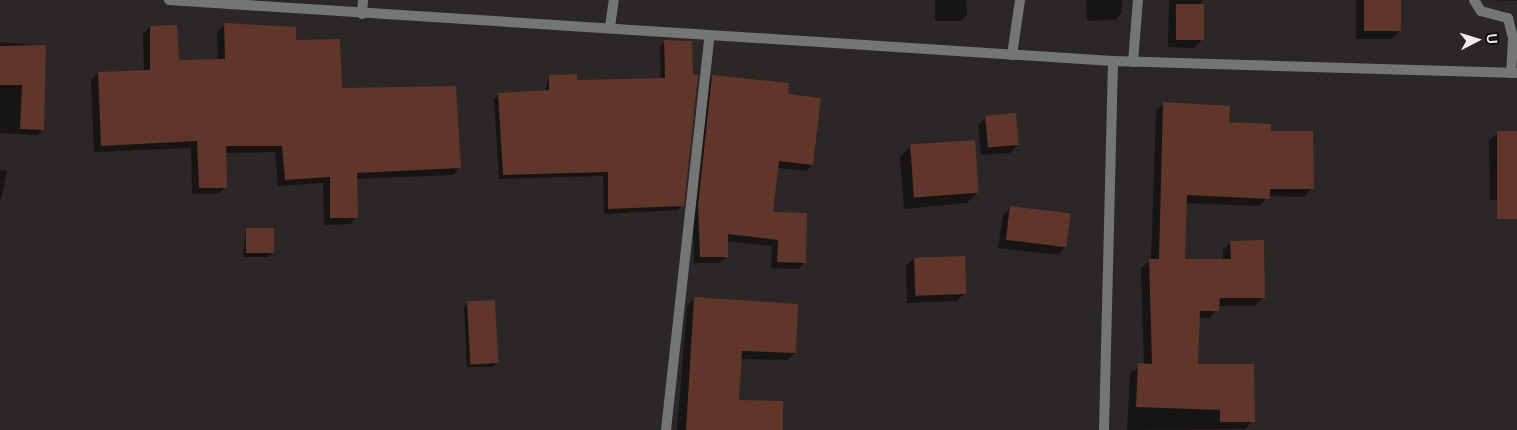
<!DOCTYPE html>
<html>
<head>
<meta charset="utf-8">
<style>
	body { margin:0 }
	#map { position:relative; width:1517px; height:430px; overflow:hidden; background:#2b2726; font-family:Lato,sans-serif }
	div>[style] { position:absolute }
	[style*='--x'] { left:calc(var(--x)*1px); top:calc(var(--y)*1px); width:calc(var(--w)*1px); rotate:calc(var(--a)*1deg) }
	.shadow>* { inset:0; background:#0007 }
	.building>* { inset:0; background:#60352a; transform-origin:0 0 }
	.minor>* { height:10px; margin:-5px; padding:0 5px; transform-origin:5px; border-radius:5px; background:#747676 }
	.tertiary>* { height:10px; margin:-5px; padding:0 5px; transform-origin:5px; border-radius:5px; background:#747676 }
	span { translate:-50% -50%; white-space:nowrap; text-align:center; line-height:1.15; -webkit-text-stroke:4px #121010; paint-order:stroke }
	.north { position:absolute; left:1452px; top:15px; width:50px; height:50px; -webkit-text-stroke:4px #121010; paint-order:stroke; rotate:85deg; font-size:14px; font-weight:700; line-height:20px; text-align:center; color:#f0eded }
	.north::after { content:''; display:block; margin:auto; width:18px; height:22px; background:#f0eded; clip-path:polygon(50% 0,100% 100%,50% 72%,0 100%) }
</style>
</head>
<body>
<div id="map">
	<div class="shadow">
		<div style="clip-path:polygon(935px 0,966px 0,967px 15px,961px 21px,935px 21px)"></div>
		<div style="clip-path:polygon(1086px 0,1122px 0,1122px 12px,1115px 20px,1087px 21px)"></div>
		<div style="clip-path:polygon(1169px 0,1202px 0,1202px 40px,1194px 48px,1168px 47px)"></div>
		<div style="clip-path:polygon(1356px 0,1400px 0,1400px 31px,1392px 39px,1356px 39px)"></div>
		<div style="clip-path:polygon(1485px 0,1517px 0,1517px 1px)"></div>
		<div style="clip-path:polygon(250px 24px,250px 29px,295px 41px,340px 89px,460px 168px,453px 175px,356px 179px,357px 217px,350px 224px,324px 225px,323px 183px,278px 186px,275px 152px,225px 153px,226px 187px,218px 194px,192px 194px,191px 148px,94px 152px,91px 80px,98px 73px,144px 71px,143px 34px,150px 27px,177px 61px,218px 60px,217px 32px,224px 25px)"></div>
		<div style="clip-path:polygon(665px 41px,682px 205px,678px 210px,604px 214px,603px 176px,499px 179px,494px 99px,499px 94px,545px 91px,549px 76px,576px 81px,661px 79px,660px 46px)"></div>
		<div style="clip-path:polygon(0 42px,45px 46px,42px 130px,37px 135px,0 133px)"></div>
		<div style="clip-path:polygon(712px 77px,786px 95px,812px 165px,806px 171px,777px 168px,772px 213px,805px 262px,798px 269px,771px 268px,772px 246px,726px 241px,727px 256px,720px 263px,694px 263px,693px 213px,706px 83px)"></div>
		<div style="clip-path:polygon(1164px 103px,1269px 132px,1312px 188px,1304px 197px,1268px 196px,1260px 206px,1185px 203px,1184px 260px,1223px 261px,1223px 250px,1231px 242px,1263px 298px,1255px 306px,1218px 306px,1210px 318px,1198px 318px,1197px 365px,1253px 421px,1245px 429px,1127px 430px,1130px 373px,1144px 365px,1141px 268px,1151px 260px,1156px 111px)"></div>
		<div style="clip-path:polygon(986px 117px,1018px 145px,1010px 153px,981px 155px,978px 125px)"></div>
		<div style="clip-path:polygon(1517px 132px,1517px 199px,1490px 200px,1489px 141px,1497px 133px)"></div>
		<div style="clip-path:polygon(911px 146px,978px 192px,967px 203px,904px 209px,900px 157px)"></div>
		<div style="clip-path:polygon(0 170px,7px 171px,0 204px)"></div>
		<div style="clip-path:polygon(1011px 207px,1065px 247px,1058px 255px,998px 248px,1003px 215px)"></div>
		<div style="clip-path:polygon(246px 229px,273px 253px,269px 257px,243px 257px)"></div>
		<div style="clip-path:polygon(914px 258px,965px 293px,957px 301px,907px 303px,906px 266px)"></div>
		<div style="clip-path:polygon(695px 299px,795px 353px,787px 360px,740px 359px,737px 401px,781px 430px,677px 430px,687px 306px)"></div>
		<div style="clip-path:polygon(468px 302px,497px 363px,493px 367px,467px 367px,464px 306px)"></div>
	</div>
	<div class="building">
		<div style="left:1364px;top:0;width:37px;height:31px"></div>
		<div style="left:1176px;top:4px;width:28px;height:36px"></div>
		<div style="clip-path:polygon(224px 23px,296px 27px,296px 40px,340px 39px,342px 88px,456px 86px,461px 168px,357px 173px,358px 218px,330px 218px,330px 177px,285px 180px,282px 146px,226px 146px,227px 188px,199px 188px,197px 141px,101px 146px,98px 72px,150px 70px,150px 26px,177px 25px,179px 60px,225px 59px)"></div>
		<div style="clip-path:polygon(664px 40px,692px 41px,693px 75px,698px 75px,684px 206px,608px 209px,608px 172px,503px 175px,498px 93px,549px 90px,549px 75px,577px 74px,577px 80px,665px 78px)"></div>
		<div style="clip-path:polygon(46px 45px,44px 130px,20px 129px,22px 85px,0 85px,0 46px)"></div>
		<div style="clip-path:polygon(712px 75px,789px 83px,788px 94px,821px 98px,813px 165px,779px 161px,773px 212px,807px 213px,806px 263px,777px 262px,778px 240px,728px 234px,728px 257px,700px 257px,698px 206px)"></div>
		<div style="clip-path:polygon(1163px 102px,1230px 106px,1229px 122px,1271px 124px,1271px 131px,1313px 131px,1314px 189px,1270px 189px,1270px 199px,1187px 195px,1185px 259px,1231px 259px,1230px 241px,1264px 240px,1265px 298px,1220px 298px,1219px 311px,1200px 311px,1198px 364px,1254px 364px,1255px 422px,1220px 422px,1220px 410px,1136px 407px,1138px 363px,1152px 364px,1149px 259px,1159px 259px)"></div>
		<div style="left:1016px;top:113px;width:32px;height:31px;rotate:85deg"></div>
		<div style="left:1517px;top:131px;width:88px;height:20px;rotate:90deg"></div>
		<div style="left:975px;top:140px;width:53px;height:65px;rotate:86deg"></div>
		<div style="left:1010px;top:206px;width:61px;height:34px;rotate:7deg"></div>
		<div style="left:246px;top:228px;width:28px;height:25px"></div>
		<div style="left:965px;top:256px;width:38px;height:51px;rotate:88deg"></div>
		<div style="clip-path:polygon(694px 297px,798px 304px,796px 353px,742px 351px,739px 400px,783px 401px,783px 430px,686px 430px)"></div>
		<div style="left:495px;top:300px;width:63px;height:28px;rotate:87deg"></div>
	</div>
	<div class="minor">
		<div style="--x:1474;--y:0;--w:13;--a:58"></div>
		<div style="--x:1481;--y:11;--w:28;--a:15"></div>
		<div style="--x:1508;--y:18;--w:21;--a:76"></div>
		<div style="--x:1513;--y:38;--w:35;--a:93"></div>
		<div style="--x:362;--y:14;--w:14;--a:-86"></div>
		<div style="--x:610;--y:27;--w:27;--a:-82"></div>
		<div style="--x:1012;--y:55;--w:56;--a:-81.7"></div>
		<div style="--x:1133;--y:62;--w:62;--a:-85.4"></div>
		<div style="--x:666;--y:430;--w:394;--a:-83.7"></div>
		<div style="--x:1104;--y:430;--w:369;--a:-88.6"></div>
	</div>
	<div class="tertiary">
		<div style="--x:169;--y:0;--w:946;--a:3.7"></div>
		<div style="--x:1113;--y:61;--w:404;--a:1.7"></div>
	</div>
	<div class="north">U</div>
</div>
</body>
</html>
